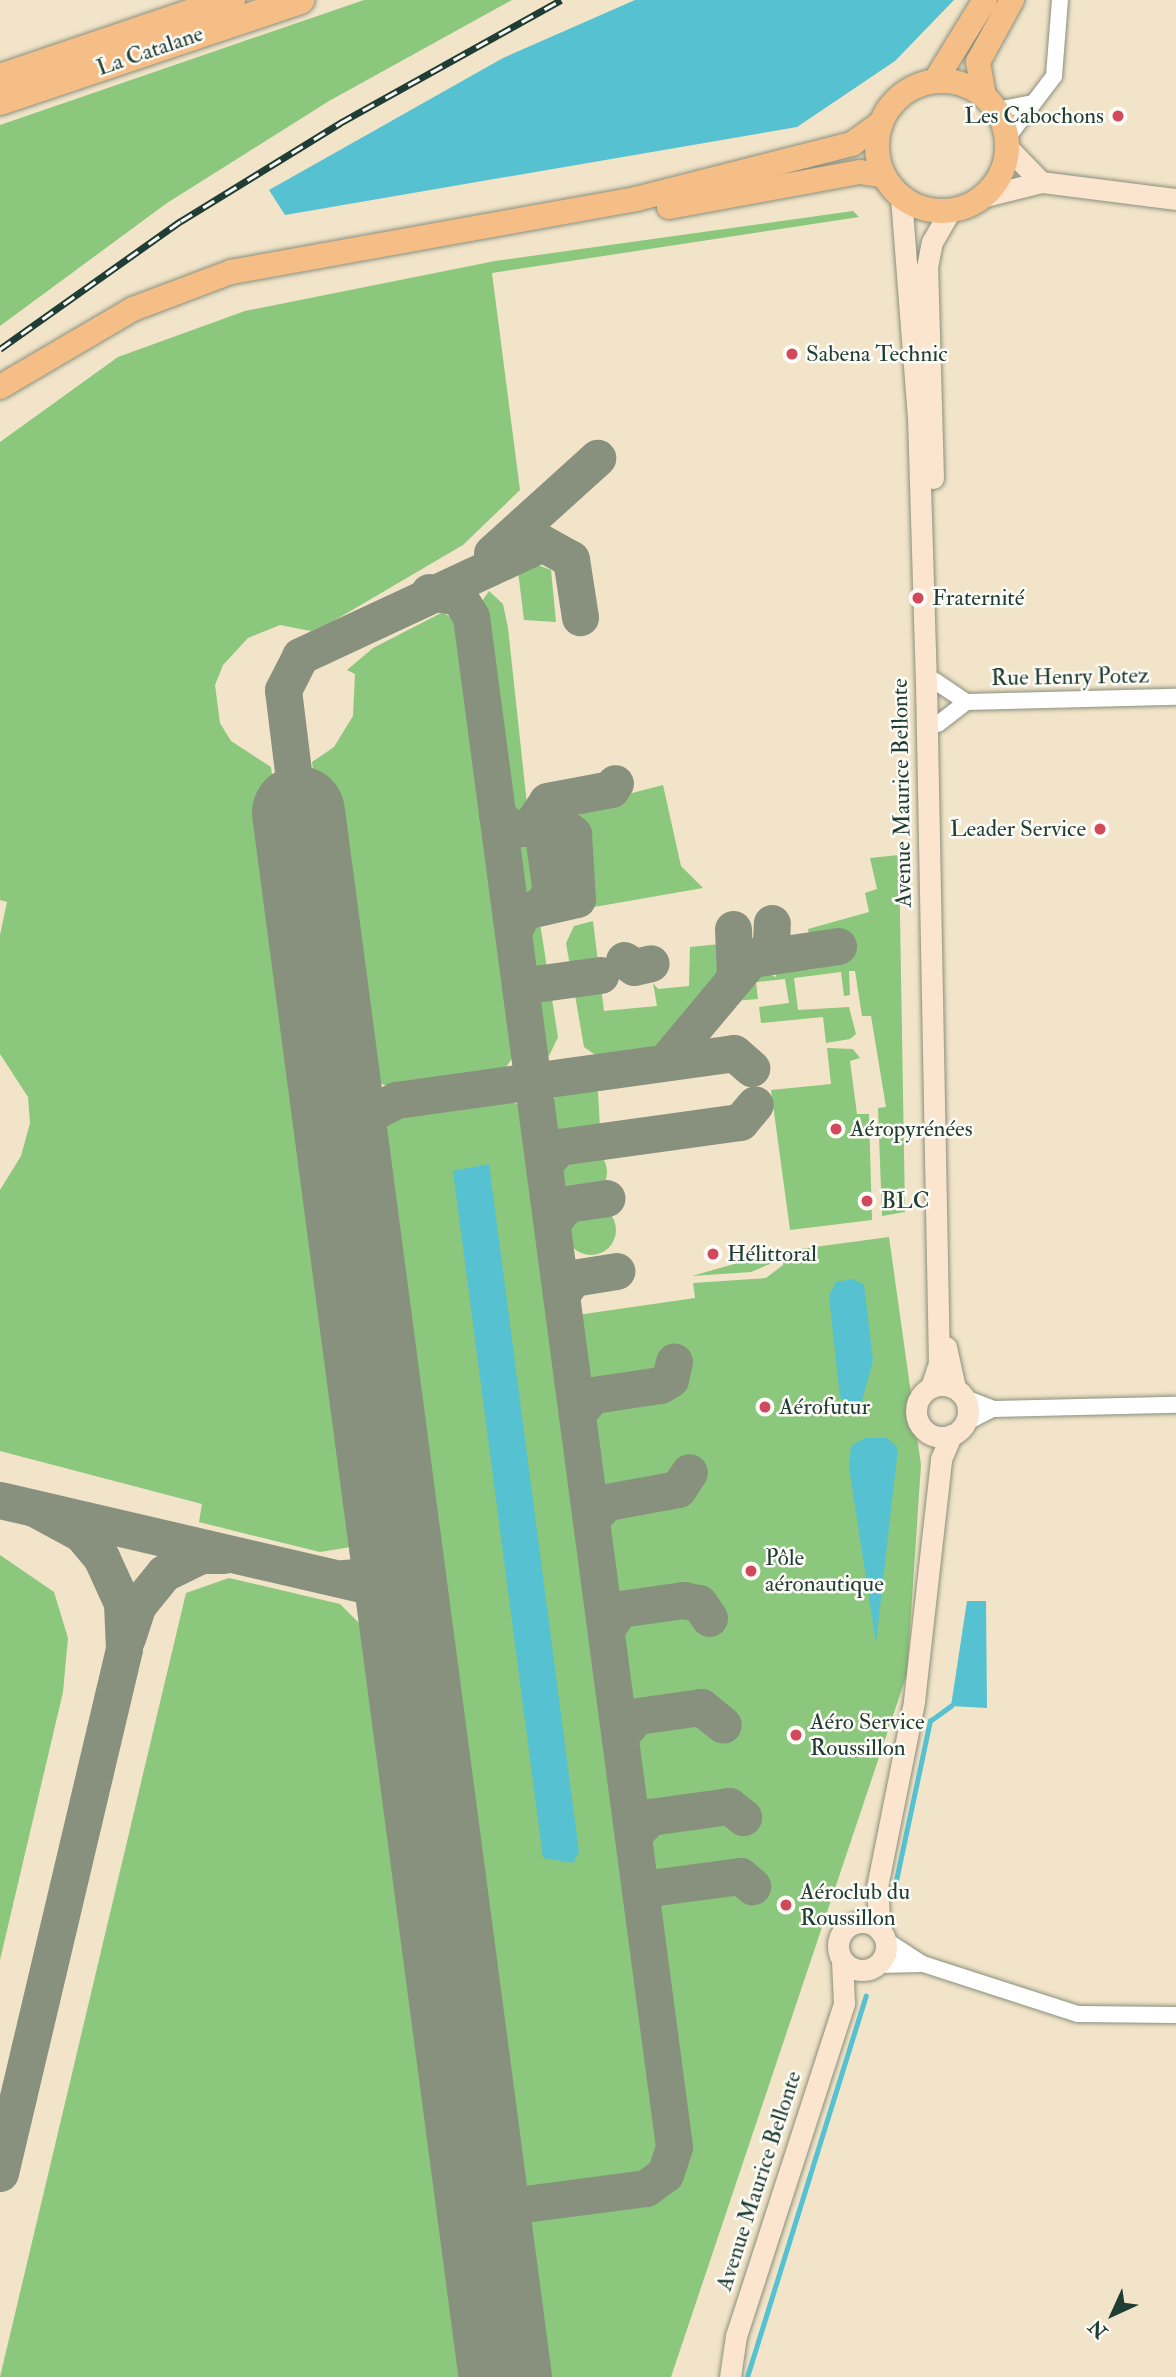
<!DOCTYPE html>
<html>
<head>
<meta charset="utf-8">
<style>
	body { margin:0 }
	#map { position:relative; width:1176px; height:2377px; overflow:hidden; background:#f2e4c9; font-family:"IM FELL Double Pica",serif }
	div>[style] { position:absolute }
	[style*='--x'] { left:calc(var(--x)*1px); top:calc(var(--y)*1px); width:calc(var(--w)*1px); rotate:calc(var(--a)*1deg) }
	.green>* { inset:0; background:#8bc77c }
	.round { border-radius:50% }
	.water>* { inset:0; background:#56c1d0 }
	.stream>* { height:4.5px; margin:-2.25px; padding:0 2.25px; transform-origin:2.25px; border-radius:2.25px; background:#56c1d0 }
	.taxiway>* { height:37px; margin:-18.5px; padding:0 18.5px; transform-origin:18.5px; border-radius:18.5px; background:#88907e }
	.runway>* { height:93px; margin:-46.5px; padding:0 46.5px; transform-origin:46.5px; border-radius:46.5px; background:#88907e }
	.roads { filter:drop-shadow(0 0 2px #88907e) drop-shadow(0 0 2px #88907e) }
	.street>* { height:16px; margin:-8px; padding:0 8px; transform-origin:8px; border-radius:8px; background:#fff }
	.secondary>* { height:21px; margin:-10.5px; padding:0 10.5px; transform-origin:10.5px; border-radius:10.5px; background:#fbe5cf }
	.secondary>.ring { margin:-10.5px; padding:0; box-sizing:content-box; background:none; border:21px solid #fbe5cf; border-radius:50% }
	.primary>* { height:24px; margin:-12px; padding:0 12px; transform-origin:12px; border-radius:12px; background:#f6be87 }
	.primary>.ring { margin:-12px; padding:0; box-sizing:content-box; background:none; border:24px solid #f6be87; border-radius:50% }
	.highway>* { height:28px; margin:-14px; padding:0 14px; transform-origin:14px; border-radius:14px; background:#f6be87 }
	.rail>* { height:7px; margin-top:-3.5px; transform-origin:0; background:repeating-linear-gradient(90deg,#fdfcf7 0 13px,#1f3d34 0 26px); box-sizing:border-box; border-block:2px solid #1f3d34 }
	.dots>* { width:19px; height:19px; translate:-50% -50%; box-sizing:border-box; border:4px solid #fdfcf7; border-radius:50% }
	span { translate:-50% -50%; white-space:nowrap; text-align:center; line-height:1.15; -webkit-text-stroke:5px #fdfcf7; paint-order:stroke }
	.street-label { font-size:23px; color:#1f3d34 }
	.poi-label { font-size:23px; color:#1f3d34 }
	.right { translate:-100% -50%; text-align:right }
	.left { translate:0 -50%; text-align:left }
	.north { position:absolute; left:1078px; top:2279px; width:70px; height:70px; -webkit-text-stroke:5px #fdfcf7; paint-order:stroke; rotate:225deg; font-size:19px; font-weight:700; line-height:28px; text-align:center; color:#1f3d34 }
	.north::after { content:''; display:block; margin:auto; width:24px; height:32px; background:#1f3d34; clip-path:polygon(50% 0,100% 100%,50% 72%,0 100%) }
</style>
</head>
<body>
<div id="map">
	<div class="green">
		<div style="clip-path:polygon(364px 0,512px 0,329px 101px,167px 203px,0 326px,0 125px)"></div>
		<div style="clip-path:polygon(853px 211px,859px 217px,492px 273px,520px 490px,463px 545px,330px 623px,311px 631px,280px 625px,248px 638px,223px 665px,215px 685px,220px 723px,231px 741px,271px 767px,370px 1505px,362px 1535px,351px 1547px,320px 1552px,199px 1522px,202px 1504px,0 1451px,0 1190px,21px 1156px,30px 1123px,28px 1097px,0 1054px,0 935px,7px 902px,0 900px,0 442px,118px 357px,245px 311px,495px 261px)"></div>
		<div style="clip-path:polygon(530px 562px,551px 570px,556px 622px,524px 620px,518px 571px)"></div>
		<div style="clip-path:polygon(489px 591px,503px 604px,508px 628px,528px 814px,516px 818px,508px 810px,480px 604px)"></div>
		<div style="clip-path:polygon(443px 612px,462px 626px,518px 1049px,503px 1072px,396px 1090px,366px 1077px,351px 1052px,312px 762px,334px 747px,353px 716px,355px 674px,347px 670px,373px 648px)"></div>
		<div style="clip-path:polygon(663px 785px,681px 866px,703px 888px,594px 907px,578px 807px)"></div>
		<div style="clip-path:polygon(551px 835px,565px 845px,570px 888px,563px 893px)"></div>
		<div style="clip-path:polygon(527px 838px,535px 846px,540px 890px,532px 898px,519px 892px,512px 848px)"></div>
		<div style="clip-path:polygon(899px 855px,905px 1212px,882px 1216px,878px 1108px,886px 1107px,871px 1016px,862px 1016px,855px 971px,849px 971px,850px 995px,844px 996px,841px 972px,794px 978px,798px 1010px,849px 1007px,856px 1034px,850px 1039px,826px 1043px,823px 1017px,761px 1023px,759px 1007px,789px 1003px,785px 979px,756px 982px,758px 999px,733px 1001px,692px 1048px,755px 968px,776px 977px,775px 966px,805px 961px,807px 970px,819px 968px,815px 956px,838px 952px,836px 942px,810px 946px,808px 929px,869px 912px,865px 893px,877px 889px,870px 858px)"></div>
		<div style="clip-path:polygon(539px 917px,558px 1037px,549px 1056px,538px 1038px,524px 923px)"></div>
		<div style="clip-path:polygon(593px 921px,604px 1011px,657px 1006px,653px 983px,658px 989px,689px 986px,690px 947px,730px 943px,732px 958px,665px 1052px,604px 1061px,584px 1047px,566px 943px,574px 926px)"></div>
		<div style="clip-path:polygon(827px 1048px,853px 1049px,860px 1058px,850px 1061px,857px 1114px,869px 1114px,872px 1220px,790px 1230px,771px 1090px,831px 1084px)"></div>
		<div style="clip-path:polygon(589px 1083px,598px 1092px,600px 1128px,553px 1134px,548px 1111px,554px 1098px,571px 1084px)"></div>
		<div style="clip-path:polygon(497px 1097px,518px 1104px,529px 1119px,662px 2154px,642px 2179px,524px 2196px,500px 2177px,366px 1170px,372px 1136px,392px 1116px)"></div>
		<div class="round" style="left:557px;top:1147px;width:50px;height:50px"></div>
		<div class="round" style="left:566px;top:1205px;width:50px;height:50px"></div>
		<div style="clip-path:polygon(889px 1237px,921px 1465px,907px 1674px,671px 2377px,527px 2377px,510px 2246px,517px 2223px,657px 2194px,677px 2172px,682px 2146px,577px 1315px,695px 1298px,693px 1283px,766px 1278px,783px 1265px,785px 1251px)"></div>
		<div style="clip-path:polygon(776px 1252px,772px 1263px,751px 1272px,692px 1276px)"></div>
		<div style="clip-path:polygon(0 1555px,54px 1592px,68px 1638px,63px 1692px,0 1960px)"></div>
		<div style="clip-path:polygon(229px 1578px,340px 1604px,378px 1642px,389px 1666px,484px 2377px,0 2377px,186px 1593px)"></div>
	</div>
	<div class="water">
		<div style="clip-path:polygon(635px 0,954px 0,895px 61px,797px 127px,285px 215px,269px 190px,503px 58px)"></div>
		<div style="clip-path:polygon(489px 1164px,579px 1852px,573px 1863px,543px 1858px,453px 1171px)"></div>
		<div style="clip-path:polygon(853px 1279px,864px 1285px,873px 1360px,862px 1401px,852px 1406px,840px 1397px,829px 1296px,836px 1282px)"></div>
		<div style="clip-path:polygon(865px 1438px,887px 1438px,898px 1448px,876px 1643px,849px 1467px,851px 1446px)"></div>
		<div style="clip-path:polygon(967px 1601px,986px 1601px,987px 1708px,951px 1706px)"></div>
	</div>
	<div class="stream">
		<div style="--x:894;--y:1890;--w:173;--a:-78"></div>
		<div style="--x:930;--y:1721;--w:26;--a:-36"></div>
		<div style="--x:747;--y:2377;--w:399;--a:-72.7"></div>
	</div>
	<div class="taxiway">
		<div style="--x:492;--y:553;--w:142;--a:-42.1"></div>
		<div style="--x:429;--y:592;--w:30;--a:9"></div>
		<div style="--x:459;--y:597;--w:23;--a:59"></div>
		<div style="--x:471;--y:617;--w:1543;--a:82.44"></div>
		<div style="--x:674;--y:2147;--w:28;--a:108"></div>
		<div style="--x:665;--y:2174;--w:24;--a:144"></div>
		<div style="--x:646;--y:2188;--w:130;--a:172.5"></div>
		<div style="--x:517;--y:2205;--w:23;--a:-173"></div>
		<div style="--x:494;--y:2202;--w:39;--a:-116"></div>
		<div style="--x:298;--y:812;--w:123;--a:-97"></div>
		<div style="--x:283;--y:690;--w:38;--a:-63"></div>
		<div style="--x:300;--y:656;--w:267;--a:-25"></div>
		<div style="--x:542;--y:543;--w:33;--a:29"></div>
		<div style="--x:571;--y:559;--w:59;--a:81.2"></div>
		<div style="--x:497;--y:814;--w:21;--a:47"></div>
		<div style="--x:511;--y:829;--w:50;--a:-5.7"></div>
		<div style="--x:561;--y:824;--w:16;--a:40"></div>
		<div style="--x:573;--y:834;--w:65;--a:86.5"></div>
		<div style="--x:577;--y:899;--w:54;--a:167.2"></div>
		<div style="--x:524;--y:911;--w:23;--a:119"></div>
		<div style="--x:537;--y:831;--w:9;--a:-159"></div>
		<div style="--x:529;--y:828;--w:32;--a:-56"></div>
		<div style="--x:547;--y:801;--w:65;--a:-10.6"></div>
		<div style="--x:611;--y:789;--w:7;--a:-56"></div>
		<div style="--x:539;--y:907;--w:18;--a:-49"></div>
		<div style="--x:551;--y:893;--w:81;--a:-97.8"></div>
		<div style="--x:733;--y:929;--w:46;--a:87.5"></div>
		<div style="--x:757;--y:958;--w:18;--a:-41"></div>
		<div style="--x:771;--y:946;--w:23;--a:-88"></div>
		<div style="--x:624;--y:960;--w:12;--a:35"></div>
		<div style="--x:634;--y:967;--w:17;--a:-13"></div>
		<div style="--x:520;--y:986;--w:81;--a:-7.8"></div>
		<div style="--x:665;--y:1062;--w:134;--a:-50.1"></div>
		<div style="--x:751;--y:959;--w:88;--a:-8.5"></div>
		<div style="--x:544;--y:1164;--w:23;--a:-49"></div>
		<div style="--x:559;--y:1147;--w:183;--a:-7.9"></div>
		<div style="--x:740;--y:1122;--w:23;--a:-50"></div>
		<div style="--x:346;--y:1178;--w:55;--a:-83.8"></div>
		<div style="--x:352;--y:1123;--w:50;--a:-27.6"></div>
		<div style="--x:396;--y:1100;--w:341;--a:-7.9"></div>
		<div style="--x:734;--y:1053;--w:23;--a:41"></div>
		<div style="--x:552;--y:1222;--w:23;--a:-50"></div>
		<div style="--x:567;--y:1204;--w:40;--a:-8.5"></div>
		<div style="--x:561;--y:1295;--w:21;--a:-55"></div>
		<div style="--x:573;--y:1278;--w:44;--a:-9.2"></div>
		<div style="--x:577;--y:1413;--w:24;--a:-48"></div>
		<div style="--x:593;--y:1395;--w:68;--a:-8.5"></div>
		<div style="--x:660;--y:1385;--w:12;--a:-31"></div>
		<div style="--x:670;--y:1379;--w:18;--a:-77"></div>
		<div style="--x:0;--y:1500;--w:383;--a:13.1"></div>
		<div style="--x:373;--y:1587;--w:36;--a:38"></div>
		<div style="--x:401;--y:1609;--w:31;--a:79"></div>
		<div style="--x:591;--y:1519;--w:23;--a:-47"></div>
		<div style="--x:607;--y:1502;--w:72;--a:-10.4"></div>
		<div style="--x:678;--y:1489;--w:20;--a:-57"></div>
		<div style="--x:344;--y:1578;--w:39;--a:-4"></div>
		<div style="--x:383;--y:1575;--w:20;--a:-60"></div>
		<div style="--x:393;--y:1558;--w:23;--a:-90"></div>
		<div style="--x:606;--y:1629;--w:24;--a:-55"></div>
		<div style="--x:620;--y:1609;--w:64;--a:-8.1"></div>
		<div style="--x:683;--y:1600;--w:16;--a:11"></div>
		<div style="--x:699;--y:1603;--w:18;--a:56"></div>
		<div style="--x:127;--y:1638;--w:35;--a:-72"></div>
		<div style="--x:138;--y:1605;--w:41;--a:-50.9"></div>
		<div style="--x:164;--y:1573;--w:41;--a:-25.9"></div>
		<div style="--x:201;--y:1555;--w:23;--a:0"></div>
		<div style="--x:620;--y:1735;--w:25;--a:-48"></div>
		<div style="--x:637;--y:1716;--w:65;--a:-8"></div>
		<div style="--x:701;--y:1707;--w:28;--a:39"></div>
		<div style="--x:633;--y:1835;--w:25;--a:-47"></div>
		<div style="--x:650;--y:1817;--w:80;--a:-7.9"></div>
		<div style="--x:729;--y:1806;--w:18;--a:38"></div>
		<div style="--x:641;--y:1896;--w:12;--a:-42"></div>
		<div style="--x:650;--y:1888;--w:91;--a:-7.6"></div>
		<div style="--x:740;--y:1876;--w:16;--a:40"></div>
		<div style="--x:0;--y:2173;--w:538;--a:-76.69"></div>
		<div style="--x:124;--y:1649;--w:46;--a:-92.5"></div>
		<div style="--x:122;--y:1603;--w:51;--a:-114.5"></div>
		<div style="--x:101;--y:1557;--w:30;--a:-130"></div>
		<div style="--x:82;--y:1534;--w:52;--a:-151.5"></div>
		<div style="--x:488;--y:2250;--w:31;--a:-79"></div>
		<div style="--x:494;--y:2220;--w:27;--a:-33"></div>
	</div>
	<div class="runway">
		<div style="--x:298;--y:812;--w:1579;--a:82.47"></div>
	</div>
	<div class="roads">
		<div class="street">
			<div style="--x:997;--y:110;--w:36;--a:-11"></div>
			<div style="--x:1007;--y:138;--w:78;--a:-52.8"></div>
			<div style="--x:1054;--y:76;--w:76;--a:-85.5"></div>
			<div style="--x:935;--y:681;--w:37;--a:34"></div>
			<div style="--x:966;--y:702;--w:210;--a:-1.4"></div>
			<div style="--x:938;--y:724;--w:36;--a:-38"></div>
			<div style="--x:965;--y:1398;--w:30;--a:21"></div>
			<div style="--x:993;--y:1409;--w:183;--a:-1.3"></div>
			<div style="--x:965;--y:1423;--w:31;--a:-27"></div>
			<div style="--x:884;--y:1939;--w:44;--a:33"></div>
			<div style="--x:877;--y:1965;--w:46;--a:-1.2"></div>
			<div style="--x:923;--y:1964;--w:163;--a:17.9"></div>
			<div style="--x:1078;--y:2014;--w:98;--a:0.6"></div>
		</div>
		<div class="secondary">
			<div style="--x:1008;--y:148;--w:47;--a:45.9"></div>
			<div style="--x:985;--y:196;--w:58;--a:-14"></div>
			<div style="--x:1041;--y:182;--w:136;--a:7.2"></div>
			<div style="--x:901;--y:197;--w:220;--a:85.6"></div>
			<div style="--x:918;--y:416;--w:266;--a:88.3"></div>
			<div style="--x:926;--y:682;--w:681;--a:88.91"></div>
			<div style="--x:939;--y:1363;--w:25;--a:108"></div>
			<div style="--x:933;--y:478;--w:211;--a:-91.6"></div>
			<div style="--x:927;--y:267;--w:25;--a:-79"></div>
			<div style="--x:932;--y:242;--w:36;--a:-60"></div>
			<div style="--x:946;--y:1347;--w:42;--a:77.6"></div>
			<div class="ring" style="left:916px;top:1385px;width:31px;height:31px"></div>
			<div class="ring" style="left:838px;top:1922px;width:27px;height:27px"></div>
			<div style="--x:880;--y:1931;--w:44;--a:-93.9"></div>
			<div style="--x:877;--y:1887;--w:190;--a:-78.7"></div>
			<div style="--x:914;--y:1701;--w:244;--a:-83.6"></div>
			<div style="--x:941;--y:1459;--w:26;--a:-67"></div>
			<div style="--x:730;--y:2377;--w:41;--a:-81.7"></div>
			<div style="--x:736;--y:2336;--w:350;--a:-72"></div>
			<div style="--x:844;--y:2003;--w:42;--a:-92.7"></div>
		</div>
		<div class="primary">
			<div class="ring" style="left:877px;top:81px;width:106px;height:106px"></div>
			<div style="--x:935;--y:81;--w:95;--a:-58.3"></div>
			<div style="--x:984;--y:96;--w:35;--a:-100"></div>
			<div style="--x:978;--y:62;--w:71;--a:-61.3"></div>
			<div style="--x:669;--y:207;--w:194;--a:-10.4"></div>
			<div style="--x:860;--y:172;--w:24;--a:9"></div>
			<div style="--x:0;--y:387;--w:154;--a:-30.4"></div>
			<div style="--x:133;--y:309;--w:105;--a:-20.7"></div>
			<div style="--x:231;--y:272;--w:412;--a:-10.2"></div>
			<div style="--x:636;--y:199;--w:223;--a:-14.3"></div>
			<div style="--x:852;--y:144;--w:36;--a:-36"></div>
		</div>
		<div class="highway">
			<div style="--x:0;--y:78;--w:244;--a:-18.7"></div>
			<div style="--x:0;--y:101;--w:317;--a:-18.6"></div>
		</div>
	</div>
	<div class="rail">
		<div style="--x:0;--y:349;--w:222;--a:-35.3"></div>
		<div style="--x:181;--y:221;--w:187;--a:-31.6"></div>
		<div style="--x:340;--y:123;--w:253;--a:-29.1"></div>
	</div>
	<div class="dots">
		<div style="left:1118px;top:116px;background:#d1495b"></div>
		<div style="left:792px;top:354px;background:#d1495b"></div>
		<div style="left:918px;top:598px;background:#d1495b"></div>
		<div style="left:1100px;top:829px;background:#d1495b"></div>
		<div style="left:836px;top:1129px;background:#d1495b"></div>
		<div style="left:867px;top:1201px;background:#d1495b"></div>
		<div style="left:713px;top:1254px;background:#d1495b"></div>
		<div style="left:765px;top:1407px;background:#d1495b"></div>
		<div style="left:751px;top:1571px;background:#d1495b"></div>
		<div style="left:796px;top:1735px;background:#d1495b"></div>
		<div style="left:786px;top:1905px;background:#d1495b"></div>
	</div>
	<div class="street-label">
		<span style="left:150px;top:51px;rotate:-19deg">La Catalane</span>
		<span style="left:1070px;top:677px;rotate:-1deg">Rue Henry Potez</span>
		<span style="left:902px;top:793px;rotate:-91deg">Avenue Maurice Bellonte</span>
		<span style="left:759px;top:2181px;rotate:-72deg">Avenue Maurice Bellonte</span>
	</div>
	<div class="poi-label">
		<span class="right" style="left:1104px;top:116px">Les Cabochons</span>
		<span class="left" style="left:806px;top:354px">Sabena Technic</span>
		<span class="left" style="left:932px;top:598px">Fraternité</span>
		<span class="right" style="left:1086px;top:829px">Leader Service</span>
		<span class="left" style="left:850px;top:1129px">Aéropyrénées</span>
		<span class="left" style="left:881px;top:1201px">BLC</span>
		<span class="left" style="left:727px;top:1254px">Hélittoral</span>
		<span class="left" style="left:779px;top:1407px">Aérofutur</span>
		<span class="left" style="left:765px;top:1571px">Pôle<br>aéronautique</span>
		<span class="left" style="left:810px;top:1735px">Aéro Service<br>Roussillon</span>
		<span class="left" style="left:800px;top:1905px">Aéroclub du<br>Roussillon</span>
	</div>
	<div class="north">N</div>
</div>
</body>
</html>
